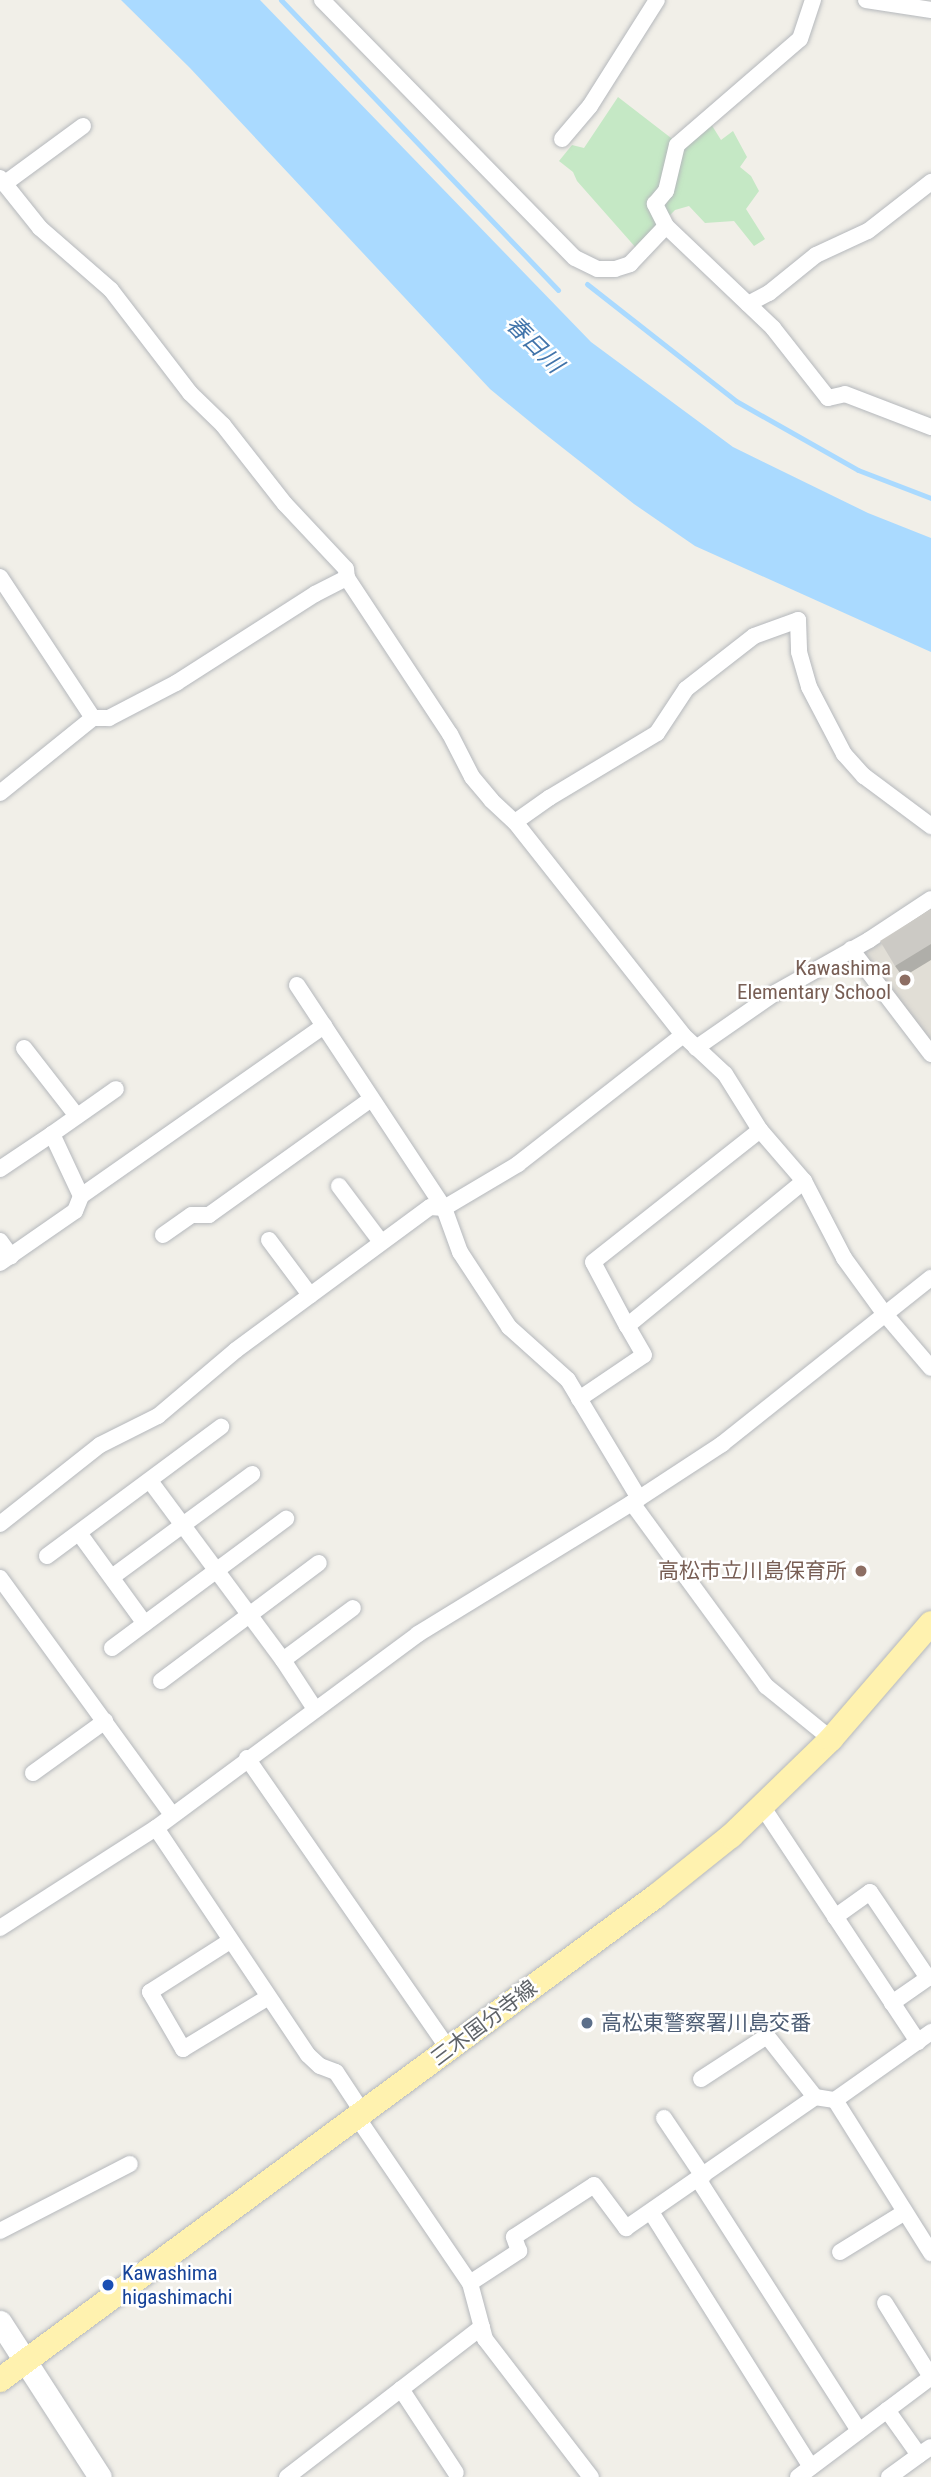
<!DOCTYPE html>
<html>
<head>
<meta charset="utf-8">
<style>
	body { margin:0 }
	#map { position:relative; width:931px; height:2477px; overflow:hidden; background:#f1efe8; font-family:"Roboto Condensed","Noto Sans JP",sans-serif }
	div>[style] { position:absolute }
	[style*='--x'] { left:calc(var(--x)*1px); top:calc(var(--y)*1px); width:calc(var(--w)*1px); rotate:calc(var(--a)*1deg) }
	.education>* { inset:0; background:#e1ded6 }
	.green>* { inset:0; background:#c5e8c5 }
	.water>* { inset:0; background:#aadaff }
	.stream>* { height:5px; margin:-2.5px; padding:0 2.5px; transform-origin:2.5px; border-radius:2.5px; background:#aadaff }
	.roads { filter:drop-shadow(0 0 2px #b5b8bc) drop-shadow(0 0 2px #b5b8bc) }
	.street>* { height:16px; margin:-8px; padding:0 8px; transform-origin:8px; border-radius:8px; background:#fff }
	.secondary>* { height:23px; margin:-11.5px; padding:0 11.5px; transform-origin:11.5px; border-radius:11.5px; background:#fff }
	.primary>* { height:24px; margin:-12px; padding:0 12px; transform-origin:12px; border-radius:12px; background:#fff2af }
	.wall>* { inset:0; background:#afaea9 }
	.building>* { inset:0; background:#cccac5 }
	.dots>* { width:19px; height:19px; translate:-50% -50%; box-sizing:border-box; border:4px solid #fff; border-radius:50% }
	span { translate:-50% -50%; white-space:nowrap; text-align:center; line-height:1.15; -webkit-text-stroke:5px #fff; paint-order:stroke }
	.education-label { font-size:21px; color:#785e54 }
	.right { translate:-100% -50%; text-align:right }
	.street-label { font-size:21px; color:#5f6368 }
	.service-label { font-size:21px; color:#4e5e75 }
	.left { translate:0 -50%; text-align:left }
	.transit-label { font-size:21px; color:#164399 }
	.water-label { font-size:23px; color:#4174aa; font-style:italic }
</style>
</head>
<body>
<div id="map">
	<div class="education">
		<div style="clip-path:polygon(931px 907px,931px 1046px,857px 952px)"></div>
	</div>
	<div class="green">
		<div style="clip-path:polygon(618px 97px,684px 148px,711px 124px,721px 140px,733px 131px,747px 157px,740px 167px,751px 176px,759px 191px,746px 209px,765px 239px,754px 246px,734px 221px,705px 223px,689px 206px,675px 210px,637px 249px,577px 181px,573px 172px,559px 161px,572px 145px,584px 148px)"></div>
	</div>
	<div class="water">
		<div style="clip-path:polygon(121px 0,260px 0,591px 342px,733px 447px,868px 513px,931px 538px,931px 652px,695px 546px,634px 504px,540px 430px,490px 389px,190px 68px)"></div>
	</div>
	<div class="stream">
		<div style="--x:281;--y:0;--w:401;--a:46.3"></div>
		<div style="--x:587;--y:284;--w:189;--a:38.1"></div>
		<div style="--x:736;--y:401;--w:140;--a:29.5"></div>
		<div style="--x:858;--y:470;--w:78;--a:21"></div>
	</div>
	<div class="roads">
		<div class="street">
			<div style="--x:322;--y:0;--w:361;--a:45.6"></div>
			<div style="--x:575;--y:258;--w:25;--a:26"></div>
			<div style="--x:598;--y:269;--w:17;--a:0"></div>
			<div style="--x:615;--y:269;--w:16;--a:-18"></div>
			<div style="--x:630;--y:264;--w:52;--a:-46.5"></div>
			<div style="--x:666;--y:226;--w:148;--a:43.6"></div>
			<div style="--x:773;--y:328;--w:89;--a:51.8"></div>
			<div style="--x:828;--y:398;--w:17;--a:-13"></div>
			<div style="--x:845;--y:394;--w:92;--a:21"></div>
			<div style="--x:866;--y:0;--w:66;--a:8.7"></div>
			<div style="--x:562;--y:139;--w:43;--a:-49.7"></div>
			<div style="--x:590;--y:106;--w:125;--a:-57.7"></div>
			<div style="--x:0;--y:178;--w:64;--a:51.3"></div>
			<div style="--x:40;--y:228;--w:94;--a:41.1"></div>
			<div style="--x:111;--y:290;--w:130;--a:52.5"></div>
			<div style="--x:190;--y:393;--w:46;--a:44.1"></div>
			<div style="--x:223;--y:425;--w:100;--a:51.9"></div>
			<div style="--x:285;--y:504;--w:89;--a:46.8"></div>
			<div style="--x:346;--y:569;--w:9;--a:84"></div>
			<div style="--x:347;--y:578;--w:187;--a:56.6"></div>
			<div style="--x:450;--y:734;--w:48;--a:62.9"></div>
			<div style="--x:472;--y:777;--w:30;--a:50"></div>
			<div style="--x:491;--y:800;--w:33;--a:43"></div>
			<div style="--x:515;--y:822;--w:271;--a:51.7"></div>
			<div style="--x:683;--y:1035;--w:57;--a:42.9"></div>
			<div style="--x:725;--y:1074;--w:66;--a:58"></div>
			<div style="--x:760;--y:1130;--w:67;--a:49.2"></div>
			<div style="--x:804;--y:1181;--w:87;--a:62.5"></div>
			<div style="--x:844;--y:1258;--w:68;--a:54"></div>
			<div style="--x:884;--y:1313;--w:72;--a:49.5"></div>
			<div style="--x:4;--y:184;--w:98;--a:-36.3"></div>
			<div style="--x:666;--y:226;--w:25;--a:-117"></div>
			<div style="--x:655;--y:204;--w:17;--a:-50"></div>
			<div style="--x:666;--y:191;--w:47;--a:-76.6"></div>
			<div style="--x:677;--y:145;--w:162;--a:-40.8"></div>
			<div style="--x:800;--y:39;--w:41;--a:-71.6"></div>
			<div style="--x:748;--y:304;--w:24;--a:-28"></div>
			<div style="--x:769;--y:293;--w:60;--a:-39"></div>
			<div style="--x:816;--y:255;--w:57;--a:-24.8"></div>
			<div style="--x:868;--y:231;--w:80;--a:-37.9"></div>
			<div style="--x:0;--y:577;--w:169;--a:56.6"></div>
			<div style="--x:0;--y:793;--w:119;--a:-38.9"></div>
			<div style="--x:93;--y:718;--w:16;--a:0"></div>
			<div style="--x:109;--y:718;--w:76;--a:-27.6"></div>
			<div style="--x:176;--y:683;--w:165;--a:-32.6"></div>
			<div style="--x:315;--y:594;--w:36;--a:-27"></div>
			<div style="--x:515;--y:822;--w:42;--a:-35.2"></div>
			<div style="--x:549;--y:798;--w:126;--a:-31"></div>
			<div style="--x:657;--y:733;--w:53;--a:-56.6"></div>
			<div style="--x:686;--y:689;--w:86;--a:-37.9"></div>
			<div style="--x:754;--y:636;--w:47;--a:-20"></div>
			<div style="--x:798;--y:620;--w:32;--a:88"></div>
			<div style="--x:799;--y:652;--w:36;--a:74"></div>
			<div style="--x:809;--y:687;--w:76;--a:62.4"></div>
			<div style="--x:844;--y:754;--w:30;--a:48"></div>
			<div style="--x:864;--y:776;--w:84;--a:36.7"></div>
			<div style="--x:851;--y:949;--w:132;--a:52.7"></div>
			<div style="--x:297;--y:985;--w:267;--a:56.6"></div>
			<div style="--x:444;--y:1208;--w:47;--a:70"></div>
			<div style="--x:460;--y:1252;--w:90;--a:56.8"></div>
			<div style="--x:509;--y:1327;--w:79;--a:41.9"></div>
			<div style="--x:568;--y:1380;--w:138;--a:59"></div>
			<div style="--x:24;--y:1048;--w:86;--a:52.1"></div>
			<div style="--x:696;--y:1048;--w:96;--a:-34.8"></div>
			<div style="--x:775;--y:993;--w:108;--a:-29.4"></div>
			<div style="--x:869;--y:940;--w:74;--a:-33.5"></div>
			<div style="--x:52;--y:1134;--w:78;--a:-35.1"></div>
			<div style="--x:0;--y:1169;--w:63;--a:-33.9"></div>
			<div style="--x:52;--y:1134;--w:68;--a:64.9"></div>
			<div style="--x:81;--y:1196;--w:297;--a:-35"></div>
			<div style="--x:339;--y:1186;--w:70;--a:53.1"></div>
			<div style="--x:163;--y:1235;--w:35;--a:-35"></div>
			<div style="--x:192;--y:1215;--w:17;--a:0"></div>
			<div style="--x:209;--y:1215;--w:199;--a:-35.6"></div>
			<div style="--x:269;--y:1240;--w:69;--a:53.3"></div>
			<div style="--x:0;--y:1241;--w:19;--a:54"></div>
			<div style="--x:0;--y:1263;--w:91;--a:-34.7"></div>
			<div style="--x:75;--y:1211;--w:16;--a:-68"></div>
			<div style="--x:627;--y:1326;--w:72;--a:-118"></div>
			<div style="--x:593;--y:1262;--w:213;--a:-38.3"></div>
			<div style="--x:579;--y:1399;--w:78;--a:-34.1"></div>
			<div style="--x:644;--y:1355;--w:34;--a:-120"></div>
			<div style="--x:627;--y:1326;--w:229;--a:-39.3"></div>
			<div style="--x:150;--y:1481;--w:223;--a:53.4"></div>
			<div style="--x:283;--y:1660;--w:59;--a:56.9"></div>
			<div style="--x:632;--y:1503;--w:227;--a:53.8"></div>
			<div style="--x:766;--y:1686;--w:84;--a:39.2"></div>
			<div style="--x:0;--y:1524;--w:127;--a:-38.3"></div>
			<div style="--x:100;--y:1445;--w:65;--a:-26.6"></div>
			<div style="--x:158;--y:1416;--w:102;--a:-40.2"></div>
			<div style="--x:236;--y:1350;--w:241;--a:-36.4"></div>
			<div style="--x:430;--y:1207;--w:14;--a:4"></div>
			<div style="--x:444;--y:1208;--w:86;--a:-30.7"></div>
			<div style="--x:518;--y:1164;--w:209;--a:-38"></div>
			<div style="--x:79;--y:1533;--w:112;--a:54"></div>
			<div style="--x:47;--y:1556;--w:217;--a:-36.6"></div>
			<div style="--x:112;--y:1577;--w:174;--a:-36.3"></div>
			<div style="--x:0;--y:1578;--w:293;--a:54"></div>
			<div style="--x:112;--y:1648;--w:217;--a:-36.6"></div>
			<div style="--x:283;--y:1660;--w:87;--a:-36.6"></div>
			<div style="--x:161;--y:1681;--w:197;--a:-36.8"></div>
			<div style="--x:247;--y:1758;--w:355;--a:55.3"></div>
			<div style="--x:33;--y:1773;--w:89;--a:-35.8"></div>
			<div style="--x:762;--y:1806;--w:283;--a:56.5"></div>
			<div style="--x:156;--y:1828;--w:273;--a:56.2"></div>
			<div style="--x:308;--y:2055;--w:16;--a:43"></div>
			<div style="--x:320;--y:2066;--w:17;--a:21"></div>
			<div style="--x:336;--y:2072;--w:49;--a:56.6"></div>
			<div style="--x:835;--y:1917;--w:43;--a:-35.5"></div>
			<div style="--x:870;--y:1892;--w:104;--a:56"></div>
			<div style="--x:928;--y:1978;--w:44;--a:145.2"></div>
			<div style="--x:0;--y:1928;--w:185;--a:-32.7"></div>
			<div style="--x:156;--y:1828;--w:326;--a:-36.5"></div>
			<div style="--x:418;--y:1634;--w:251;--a:-31.5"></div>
			<div style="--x:632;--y:1503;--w:108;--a:-33.2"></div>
			<div style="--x:722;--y:1444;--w:267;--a:-38.5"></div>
			<div style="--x:230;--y:1941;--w:95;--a:147.5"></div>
			<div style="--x:150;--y:1992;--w:66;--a:59.9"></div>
			<div style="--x:183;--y:2049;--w:98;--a:-31.3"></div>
			<div style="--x:701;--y:2079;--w:79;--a:-33.1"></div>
			<div style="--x:767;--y:2036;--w:78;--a:51.8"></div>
			<div style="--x:835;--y:2100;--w:181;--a:57.9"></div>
			<div style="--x:357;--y:2117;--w:201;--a:55.8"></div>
			<div style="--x:470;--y:2283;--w:58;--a:75"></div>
			<div style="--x:485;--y:2339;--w:174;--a:52.5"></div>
			<div style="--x:664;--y:2118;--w:70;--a:56.1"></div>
			<div style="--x:698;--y:2179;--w:299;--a:57.4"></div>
			<div style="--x:651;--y:2212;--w:301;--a:57.9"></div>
			<div style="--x:0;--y:2231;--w:146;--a:-27.3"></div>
			<div style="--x:840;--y:2252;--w:76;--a:-31.6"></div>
			<div style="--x:470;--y:2283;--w:59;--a:-33.1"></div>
			<div style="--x:519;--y:2251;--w:15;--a:-110"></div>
			<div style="--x:514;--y:2237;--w:95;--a:-33"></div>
			<div style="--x:594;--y:2185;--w:54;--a:53.3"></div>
			<div style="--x:626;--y:2228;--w:230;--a:-34.7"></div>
			<div style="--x:815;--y:2097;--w:20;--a:9"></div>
			<div style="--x:835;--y:2100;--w:118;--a:-35.3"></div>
			<div style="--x:401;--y:2389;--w:100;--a:56.8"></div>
			<div style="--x:887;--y:2410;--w:55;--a:54.6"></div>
			<div style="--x:919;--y:2455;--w:14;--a:-34"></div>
			<div style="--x:287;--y:2477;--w:246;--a:-37.6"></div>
			<div style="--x:798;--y:2477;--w:166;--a:-36.9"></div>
			<div style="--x:931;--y:2377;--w:87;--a:-121.9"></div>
			<div style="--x:889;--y:2477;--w:37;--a:-36"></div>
		</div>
		<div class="secondary">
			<div style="--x:0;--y:2322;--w:184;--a:57.2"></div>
		</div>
		<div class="primary">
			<div style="--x:0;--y:2380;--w:815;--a:-36.42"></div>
			<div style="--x:656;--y:1896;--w:96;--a:-38.7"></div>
			<div style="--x:731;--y:1836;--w:139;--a:-44.1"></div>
			<div style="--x:831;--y:1739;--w:153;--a:-49.2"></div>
		</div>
	</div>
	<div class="wall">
		<div style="clip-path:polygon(931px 909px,931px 960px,903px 977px,895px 966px)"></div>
	</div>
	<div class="building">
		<div style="clip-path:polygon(931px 909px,931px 944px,895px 966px,880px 941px)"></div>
	</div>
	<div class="dots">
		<div style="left:905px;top:980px;background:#8d6e63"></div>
		<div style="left:861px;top:1571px;background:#8d6e63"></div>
		<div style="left:587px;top:2023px;background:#5c6f8a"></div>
		<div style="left:108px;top:2285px;background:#1a4fb4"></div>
	</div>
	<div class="education-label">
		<span class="right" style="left:891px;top:980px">Kawashima<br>Elementary School</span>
		<span class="right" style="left:847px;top:1571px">高松市立川島保育所</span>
	</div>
	<div class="street-label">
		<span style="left:484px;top:2023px;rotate:-37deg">三木国分寺線</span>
	</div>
	<div class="service-label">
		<span class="left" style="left:601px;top:2023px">高松東警察署川島交番</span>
	</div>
	<div class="transit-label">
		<span class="left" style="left:122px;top:2285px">Kawashima<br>higashimachi</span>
	</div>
	<div class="water-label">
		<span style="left:534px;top:345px;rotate:45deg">春日川</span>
	</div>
</div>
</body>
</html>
